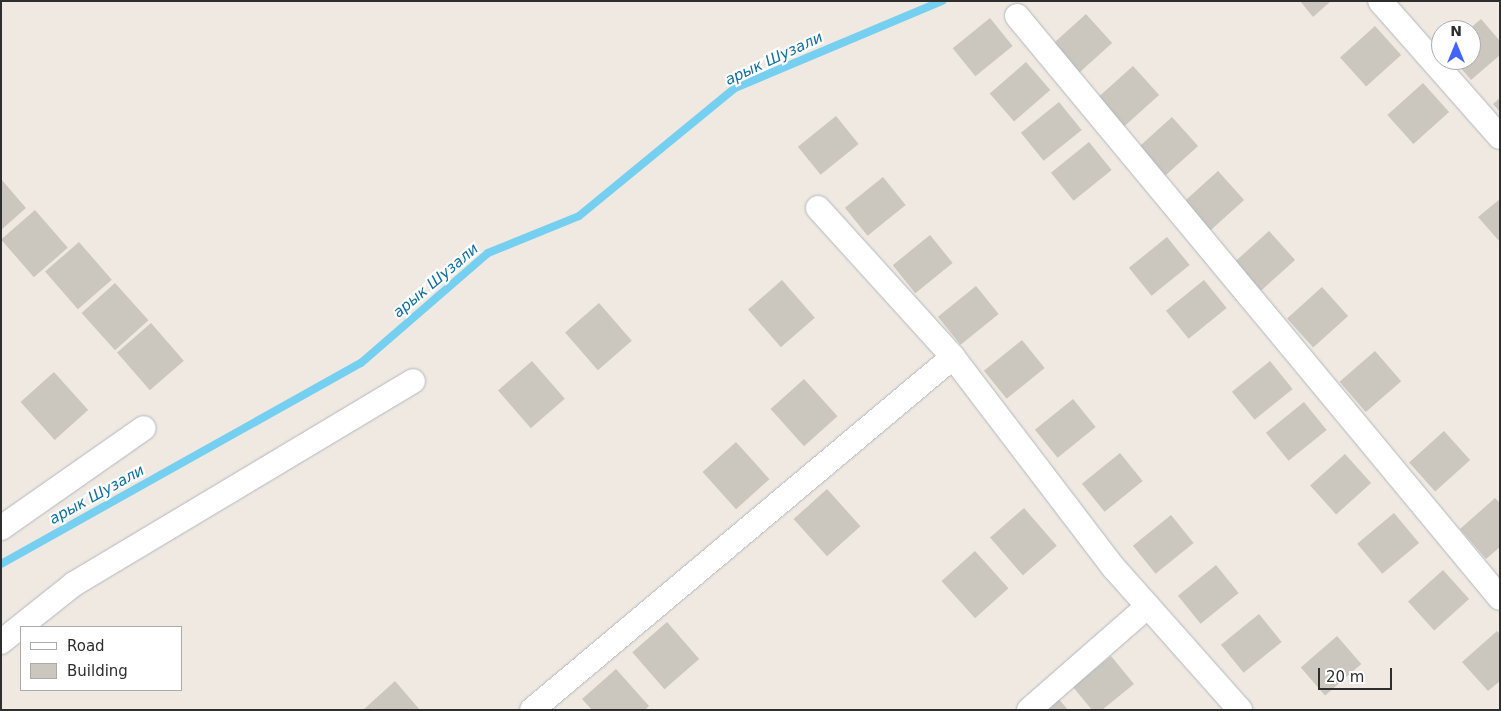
<!DOCTYPE html>
<html>
<head>
<meta charset="utf-8">
<style>
	body { margin:0 }
	#map { position:relative; width:1501px; height:711px; overflow:hidden; background:#efe9e1; font-family:"DejaVu Sans",sans-serif }
	div>[style] { position:absolute }
	[style*='--x'] { left:calc(var(--x)*1px); top:calc(var(--y)*1px); width:calc(var(--w)*1px); rotate:calc(var(--a)*1deg) }
	.stream>* { height:8px; margin:-4px; padding:0 4px; transform-origin:4px; border-radius:4px; background:#75cff0 }
	.building>* { inset:0; background:#cbc7bf; transform-origin:0 0 }
	.roads { filter:drop-shadow(0 0 1px #b4b7c1) drop-shadow(0 0 1px #b4b7c1) }
	.minor>* { height:24px; margin:-12px; padding:0 12px; transform-origin:12px; border-radius:12px; background:#fff }
	span { translate:-50% -50%; white-space:nowrap; text-align:center; line-height:1.15; -webkit-text-stroke:4.5px #fff; paint-order:stroke }
	.water-label { font-size:15px; color:#0d6fa3; font-style:italic }
	.frame { position:absolute; inset:0; border:2px solid #2e2e2e; pointer-events:none }
	.legend { position:absolute; left:20px; top:626px; width:162px; height:65px; box-sizing:border-box; background:#fff; border:1px solid #ababab; margin:0; padding:6px 9px; list-style:none; font-size:15px; color:#2e2e2e }
	.legend li { display:flex; align-items:center; gap:10px; height:25px }
	.legend b { width:25px; border:1px solid #ababab }
	.north { position:absolute; left:1431px; top:20px; width:50px; height:50px; box-sizing:border-box; background:#fff; border:1px solid #ababab; border-radius:50%; rotate:0deg; font-size:14px; font-weight:700; line-height:20px; text-align:center; color:#2e2e2e }
	.north::after { content:''; display:block; margin:auto; width:18px; height:22px; background:#4264fb; clip-path:polygon(50% 0,100% 100%,50% 72%,0 100%) }
	.scale { position:absolute; left:1318px; top:668px; width:74px; height:22px; box-sizing:border-box; border:2px solid #2e2e2e; border-top:0; padding-left:6px; font-size:15px; line-height:18px; white-space:nowrap; color:#2e2e2e; -webkit-text-stroke:4px #fff; paint-order:stroke }
</style>
</head>
<body>
<div id="map">
	<div class="stream">
		<div style="--x:1;--y:564;--w:412;--a:-29.2"></div>
		<div style="--x:361;--y:363;--w:168;--a:-40.9"></div>
		<div style="--x:488;--y:253;--w:98;--a:-22.1"></div>
		<div style="--x:579;--y:216;--w:202;--a:-39.4"></div>
		<div style="--x:735;--y:88;--w:225;--a:-22.8"></div>
	</div>
	<div class="building">
		<div style="clip-path:polygon(1300px 1px,1331px 1px,1313px 17px)"></div>
		<div style="left:1086px;top:14px;width:39px;height:47px;rotate:48deg"></div>
		<div style="left:990px;top:18px;width:36px;height:48px;rotate:51deg"></div>
		<div style="clip-path:polygon(1481px 19px,1500px 41px,1500px 55px,1471px 80px,1454px 60px,1471px 60px,1471px 30px,1468px 30px)"></div>
		<div style="left:1375px;top:26px;width:39px;height:47px;rotate:48deg"></div>
		<div style="left:1026px;top:62px;width:37px;height:48px;rotate:49deg"></div>
		<div style="left:1133px;top:66px;width:39px;height:48px;rotate:48deg"></div>
		<div style="left:1423px;top:83px;width:39px;height:48px;rotate:48deg"></div>
		<div style="clip-path:polygon(1500px 98px,1500px 112px,1493px 104px)"></div>
		<div style="left:1059px;top:102px;width:36px;height:49px;rotate:51deg"></div>
		<div style="left:836px;top:116px;width:36px;height:49px;rotate:51deg"></div>
		<div style="left:1172px;top:117px;width:39px;height:47px;rotate:48deg"></div>
		<div style="left:1089px;top:142px;width:36px;height:49px;rotate:51deg"></div>
		<div style="left:1218px;top:171px;width:39px;height:47px;rotate:48deg"></div>
		<div style="left:883px;top:177px;width:36px;height:49px;rotate:51deg"></div>
		<div style="clip-path:polygon(1px 179px,26px 208px,1px 230px)"></div>
		<div style="clip-path:polygon(1500px 199px,1500px 242px,1478px 217px)"></div>
		<div style="left:35px;top:210px;width:50px;height:45px;rotate:49deg"></div>
		<div style="left:1269px;top:231px;width:39px;height:47px;rotate:48deg"></div>
		<div style="left:930px;top:235px;width:36px;height:48px;rotate:51deg"></div>
		<div style="left:1167px;top:237px;width:36px;height:49px;rotate:51deg"></div>
		<div style="left:79px;top:242px;width:50px;height:45px;rotate:49deg"></div>
		<div style="left:782px;top:280px;width:50px;height:45px;rotate:49deg"></div>
		<div style="left:1204px;top:280px;width:36px;height:49px;rotate:51deg"></div>
		<div style="left:115px;top:283px;width:50px;height:45px;rotate:48deg"></div>
		<div style="left:976px;top:286px;width:36px;height:49px;rotate:51deg"></div>
		<div style="left:1322px;top:287px;width:39px;height:47px;rotate:48deg"></div>
		<div style="left:599px;top:303px;width:50px;height:45px;rotate:49deg"></div>
		<div style="left:151px;top:323px;width:50px;height:45px;rotate:49deg"></div>
		<div style="left:1022px;top:340px;width:36px;height:49px;rotate:51deg"></div>
		<div style="left:1375px;top:351px;width:40px;height:47px;rotate:49deg"></div>
		<div style="left:532px;top:361px;width:50px;height:45px;rotate:49deg"></div>
		<div style="left:1270px;top:361px;width:36px;height:49px;rotate:51deg"></div>
		<div style="left:54px;top:372px;width:51px;height:45px;rotate:48deg"></div>
		<div style="left:804px;top:379px;width:50px;height:45px;rotate:48deg"></div>
		<div style="left:1073px;top:399px;width:36px;height:49px;rotate:51deg"></div>
		<div style="left:1304px;top:402px;width:36px;height:49px;rotate:51deg"></div>
		<div style="left:1444px;top:431px;width:39px;height:47px;rotate:48deg"></div>
		<div style="left:736px;top:442px;width:50px;height:45px;rotate:48deg"></div>
		<div style="left:1120px;top:453px;width:36px;height:49px;rotate:51deg"></div>
		<div style="left:1345px;top:454px;width:39px;height:47px;rotate:48deg"></div>
		<div style="left:827px;top:489px;width:50px;height:45px;rotate:48deg"></div>
		<div style="clip-path:polygon(1495px 498px,1500px 503px,1500px 547px,1486px 559px,1460px 529px)"></div>
		<div style="left:1024px;top:508px;width:50px;height:45px;rotate:49deg"></div>
		<div style="left:1394px;top:513px;width:39px;height:48px;rotate:50deg"></div>
		<div style="left:1171px;top:515px;width:36px;height:49px;rotate:51deg"></div>
		<div style="left:975px;top:551px;width:50px;height:45px;rotate:48deg"></div>
		<div style="left:1216px;top:565px;width:36px;height:49px;rotate:51deg"></div>
		<div style="left:1443px;top:570px;width:39px;height:47px;rotate:48deg"></div>
		<div style="left:1259px;top:614px;width:36px;height:49px;rotate:51deg"></div>
		<div style="left:667px;top:622px;width:49px;height:46px;rotate:49deg"></div>
		<div style="clip-path:polygon(1497px 631px,1500px 634px,1500px 681px,1488px 691px,1462px 662px)"></div>
		<div style="left:1337px;top:636px;width:37px;height:48px;rotate:49deg"></div>
		<div style="clip-path:polygon(1111px 656px,1134px 684px,1102px 710px,1092px 710px,1073px 687px)"></div>
		<div style="clip-path:polygon(616px 669px,649px 706px,645px 710px,592px 710px,582px 699px)"></div>
		<div style="clip-path:polygon(395px 681px,420px 710px,363px 710px)"></div>
		<div style="clip-path:polygon(1059px 699px,1068px 710px,1045px 710px)"></div>
	</div>
	<div class="roads">
		<div class="minor">
			<div style="--x:1380;--y:1;--w:181;--a:48.6"></div>
			<div style="--x:1017;--y:16;--w:756;--a:50.31"></div>
			<div style="--x:818;--y:208;--w:201;--a:47.8"></div>
			<div style="--x:953;--y:357;--w:265;--a:52.7"></div>
			<div style="--x:1114;--y:568;--w:190;--a:48.4"></div>
			<div style="--x:1;--y:528;--w:174;--a:-35"></div>
			<div style="--x:1;--y:642;--w:93;--a:-38.5"></div>
			<div style="--x:74;--y:584;--w:395;--a:-30.9"></div>
			<div style="--x:532;--y:710;--w:549;--a:-39.98"></div>
			<div style="--x:1029;--y:710;--w:158;--a:-41.2"></div>
		</div>
	</div>
	<div class="water-label">
		<span style="left:774px;top:59px;rotate:-25deg">арык Шузали</span>
		<span style="left:436px;top:281px;rotate:-40deg">арык Шузали</span>
		<span style="left:97px;top:495px;rotate:-29deg">арык Шузали</span>
	</div>
	<div class="frame"></div>
	<ul class="legend">
	<li><b style="height:6px;background:#fff"></b>Road</li>
	<li><b style="height:14px;background:#cbc7bf"></b>Building</li>
	</ul>
	<div class="north">N</div>
	<div class="scale">20 m</div>
</div>
</body>
</html>
